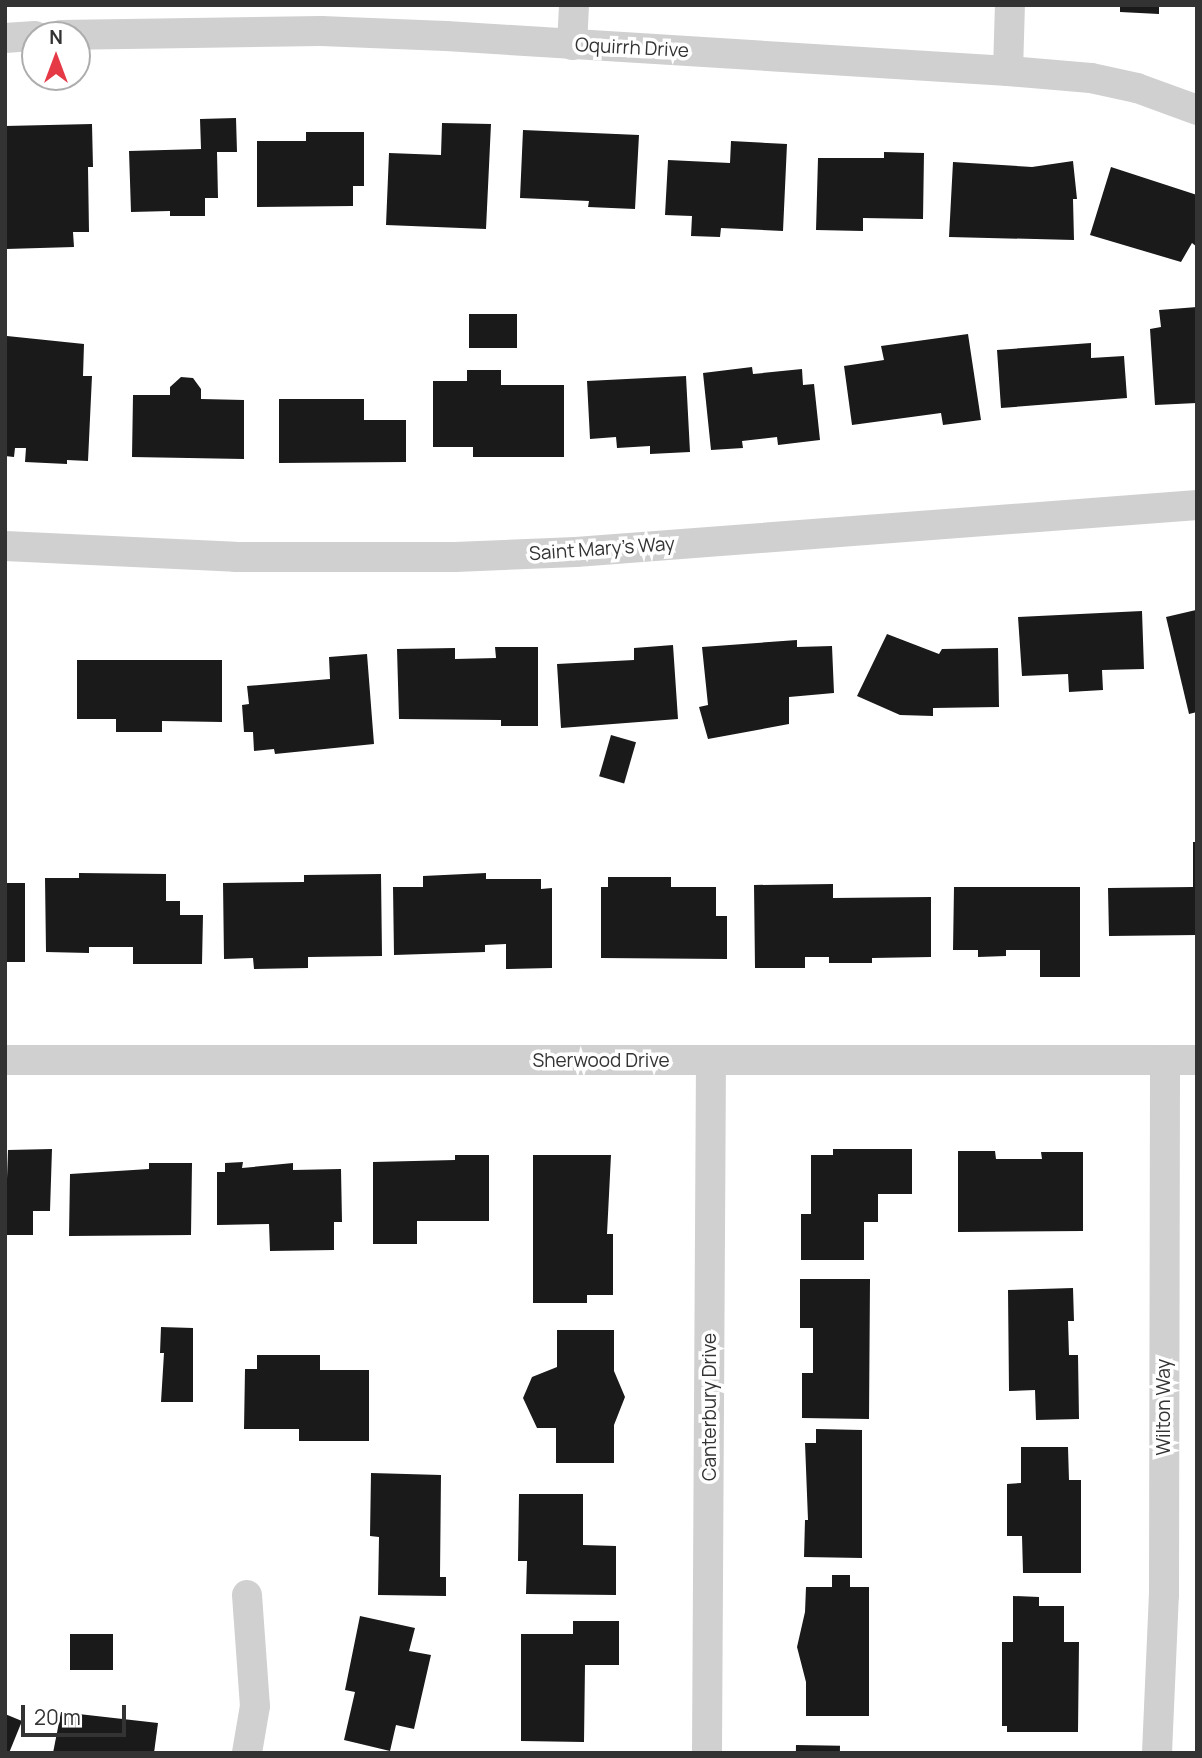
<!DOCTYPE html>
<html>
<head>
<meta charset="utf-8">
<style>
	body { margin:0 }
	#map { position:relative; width:1202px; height:1758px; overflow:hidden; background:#fff; font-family:Manrope,sans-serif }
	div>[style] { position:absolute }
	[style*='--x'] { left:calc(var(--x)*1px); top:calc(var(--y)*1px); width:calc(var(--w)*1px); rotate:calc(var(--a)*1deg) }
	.building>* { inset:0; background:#1a1a1a; transform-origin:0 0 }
	.street>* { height:30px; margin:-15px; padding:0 15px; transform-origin:15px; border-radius:15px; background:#d0d0d0 }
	span { translate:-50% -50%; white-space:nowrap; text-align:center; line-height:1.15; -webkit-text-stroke:7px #fff; paint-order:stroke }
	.street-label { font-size:19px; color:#333 }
	.frame { position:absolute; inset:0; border:7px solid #333; pointer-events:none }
	.north { position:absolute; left:21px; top:21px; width:70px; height:70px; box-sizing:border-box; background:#fff; border:2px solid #adadad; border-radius:50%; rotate:0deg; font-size:19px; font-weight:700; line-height:28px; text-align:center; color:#333 }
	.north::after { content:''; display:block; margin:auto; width:24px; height:32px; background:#e63946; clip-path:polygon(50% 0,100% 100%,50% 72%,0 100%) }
	.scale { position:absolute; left:21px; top:1705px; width:105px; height:32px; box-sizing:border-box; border:4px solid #333; border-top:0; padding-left:9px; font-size:21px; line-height:24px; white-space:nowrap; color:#333; -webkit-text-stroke:5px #fff; paint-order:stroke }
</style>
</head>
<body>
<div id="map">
	<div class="building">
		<div style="clip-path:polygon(1120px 5px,1159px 5px,1159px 14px,1120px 12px)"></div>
		<div style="clip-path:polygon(236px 118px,237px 152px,217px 152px,218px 198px,205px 198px,205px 216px,170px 216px,170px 211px,131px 212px,129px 151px,201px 149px,200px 119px)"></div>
		<div style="clip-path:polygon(442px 123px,491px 124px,486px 229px,386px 225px,389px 153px,441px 155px)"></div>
		<div style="clip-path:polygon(92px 124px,93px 167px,88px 167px,89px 232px,73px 232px,74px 247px,6px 249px,5px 126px)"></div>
		<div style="clip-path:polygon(523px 130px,639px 135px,635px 209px,588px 207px,589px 201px,520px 198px)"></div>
		<div style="clip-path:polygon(306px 132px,364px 132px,364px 186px,353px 186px,353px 206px,257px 207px,257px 141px,306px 141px)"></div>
		<div style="clip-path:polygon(731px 141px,787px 144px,783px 231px,721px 228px,720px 237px,691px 236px,692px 216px,665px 215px,668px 160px,730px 163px)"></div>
		<div style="clip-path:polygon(884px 152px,924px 153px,923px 219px,863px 218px,863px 231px,816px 230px,818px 158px,884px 158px)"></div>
		<div style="clip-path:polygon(1073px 161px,1077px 199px,1073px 199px,1074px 240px,949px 237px,953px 162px,1032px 167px)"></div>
		<div style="clip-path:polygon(1111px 167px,1197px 195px,1197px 247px,1192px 243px,1181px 262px,1090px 235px)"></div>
		<div style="clip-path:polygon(1197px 307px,1197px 403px,1155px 405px,1150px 329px,1161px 327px,1159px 310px)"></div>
		<div style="left:469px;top:314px;width:48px;height:34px"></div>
		<div style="clip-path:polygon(968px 334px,981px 420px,943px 425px,941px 413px,852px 425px,844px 366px,884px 360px,881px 346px)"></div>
		<div style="clip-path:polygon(7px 336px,84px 344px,83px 376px,92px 376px,88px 461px,67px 460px,67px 464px,25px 462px,26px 448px,15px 448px,14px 457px,5px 456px)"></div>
		<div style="clip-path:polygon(1091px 343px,1091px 358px,1124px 356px,1127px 398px,1001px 408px,997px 350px)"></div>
		<div style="clip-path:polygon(752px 367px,753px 374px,802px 369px,803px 385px,814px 384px,820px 440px,778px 445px,777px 437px,742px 441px,743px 448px,711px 450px,703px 373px)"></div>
		<div style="clip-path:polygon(467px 370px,501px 370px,501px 385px,564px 385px,564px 457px,473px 457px,473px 447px,433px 447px,433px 381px,467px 381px)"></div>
		<div style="clip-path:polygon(686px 376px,690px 452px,650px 454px,650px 446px,617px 448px,616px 437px,590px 439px,587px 381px)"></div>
		<div style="clip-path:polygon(181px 377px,193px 378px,201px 389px,201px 399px,244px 400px,244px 459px,132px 457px,133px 395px,170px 395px,170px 387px)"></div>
		<div style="clip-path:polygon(279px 399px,364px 399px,364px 420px,406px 420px,406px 462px,279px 463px)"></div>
		<div style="clip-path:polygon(1196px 610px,1197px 712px,1189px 714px,1166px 617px)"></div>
		<div style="clip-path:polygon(1142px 611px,1144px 669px,1102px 670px,1103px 690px,1069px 692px,1068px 674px,1022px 676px,1018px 617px)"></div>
		<div style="clip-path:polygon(887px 634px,939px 654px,942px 649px,998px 648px,999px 707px,933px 708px,933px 716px,900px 715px,857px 696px)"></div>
		<div style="clip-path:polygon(797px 640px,797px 647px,832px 646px,834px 693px,789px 697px,789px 724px,708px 739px,699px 707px,708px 705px,702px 647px)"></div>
		<div style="clip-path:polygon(673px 645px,678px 719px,561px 728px,557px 664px,634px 660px,634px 648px)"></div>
		<div style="clip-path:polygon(495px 647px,538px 647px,538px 726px,501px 726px,501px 720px,399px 719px,397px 649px,455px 648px,455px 659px,496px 658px)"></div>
		<div style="clip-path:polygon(367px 654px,374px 744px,275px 754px,274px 749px,254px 751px,253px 732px,244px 732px,242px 705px,249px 704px,247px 686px,330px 679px,329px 657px)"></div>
		<div style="clip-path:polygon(77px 660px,222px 660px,222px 722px,162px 721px,162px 732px,116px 732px,116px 719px,77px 719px)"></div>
		<div style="left:611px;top:735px;width:26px;height:43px;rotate:16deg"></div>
		<div style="clip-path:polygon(1193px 842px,1197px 842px,1197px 935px,1109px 936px,1108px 888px,1193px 887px)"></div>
		<div style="clip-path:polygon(79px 873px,166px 874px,166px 901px,180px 901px,180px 915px,203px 915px,202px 964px,133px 964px,133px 947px,89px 947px,89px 953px,46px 952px,45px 878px,79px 878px)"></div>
		<div style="clip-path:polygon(486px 873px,486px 879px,541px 879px,541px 889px,552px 888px,552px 968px,506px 969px,506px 944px,485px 945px,485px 952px,394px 955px,393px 887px,423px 887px,423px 876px)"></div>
		<div style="clip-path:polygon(381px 874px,382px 956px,308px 957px,308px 968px,254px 969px,253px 958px,224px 959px,223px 883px,304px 882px,304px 875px)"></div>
		<div style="clip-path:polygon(608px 877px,671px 877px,671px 887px,716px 887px,716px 916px,727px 916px,727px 959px,601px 958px,601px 887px,608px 887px)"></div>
		<div style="left:5px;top:883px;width:20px;height:79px"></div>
		<div style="clip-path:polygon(833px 884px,833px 898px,931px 897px,931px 957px,872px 958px,872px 963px,829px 963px,829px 957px,805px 957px,805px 968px,755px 968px,754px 885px)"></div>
		<div style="clip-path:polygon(954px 887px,1080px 887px,1080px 977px,1040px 977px,1040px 950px,1006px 950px,1006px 956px,978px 957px,978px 950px,953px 950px)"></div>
		<div style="clip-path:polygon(52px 1149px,50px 1211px,33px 1211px,33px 1235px,5px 1235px,8px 1150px)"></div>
		<div style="clip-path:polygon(833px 1149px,912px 1149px,912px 1194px,878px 1194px,878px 1222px,864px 1222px,864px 1260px,801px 1260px,801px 1214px,811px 1214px,811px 1155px,833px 1155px)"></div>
		<div style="clip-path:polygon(958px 1151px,995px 1151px,996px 1159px,1042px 1159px,1041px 1152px,1083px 1152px,1083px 1231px,958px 1232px)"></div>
		<div style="clip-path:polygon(455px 1155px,489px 1155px,489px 1221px,417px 1221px,417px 1244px,373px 1244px,373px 1162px,455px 1160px)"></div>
		<div style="clip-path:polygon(533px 1155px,611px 1155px,607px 1234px,613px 1234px,613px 1295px,587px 1295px,587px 1303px,533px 1303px)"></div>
		<div style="clip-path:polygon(243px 1162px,242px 1168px,293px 1163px,293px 1170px,341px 1169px,342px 1222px,334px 1222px,334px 1250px,270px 1251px,269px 1224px,217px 1225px,217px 1172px,225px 1172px,225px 1163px)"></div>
		<div style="clip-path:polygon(149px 1163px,192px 1163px,191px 1235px,69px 1236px,70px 1174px,149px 1169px)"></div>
		<div style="clip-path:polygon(800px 1279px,870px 1279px,869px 1419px,802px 1418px,802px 1373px,813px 1373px,813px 1328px,800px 1328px)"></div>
		<div style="clip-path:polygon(1073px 1288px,1074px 1321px,1068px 1321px,1069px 1355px,1078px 1355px,1079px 1419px,1036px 1420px,1035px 1390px,1009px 1391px,1008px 1290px)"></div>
		<div style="clip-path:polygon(161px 1327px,193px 1328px,193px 1402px,161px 1402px,164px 1353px,160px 1353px)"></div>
		<div style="clip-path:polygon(557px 1330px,614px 1330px,614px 1371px,625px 1397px,614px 1425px,614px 1463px,556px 1463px,556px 1428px,537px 1428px,523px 1398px,532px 1377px,557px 1367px)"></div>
		<div style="clip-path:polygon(257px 1355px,320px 1355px,320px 1370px,369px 1370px,369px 1441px,299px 1441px,299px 1429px,244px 1429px,245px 1369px,257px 1369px)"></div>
		<div style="clip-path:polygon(816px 1429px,862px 1430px,862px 1558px,804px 1557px,805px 1520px,808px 1520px,805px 1443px,816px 1443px)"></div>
		<div style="clip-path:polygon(1021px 1447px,1068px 1447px,1069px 1480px,1081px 1480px,1081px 1573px,1023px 1573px,1022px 1536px,1007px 1536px,1007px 1484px,1021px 1483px)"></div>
		<div style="clip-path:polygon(371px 1473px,441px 1475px,440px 1577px,446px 1577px,446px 1596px,378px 1595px,379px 1537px,370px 1536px)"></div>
		<div style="clip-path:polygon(519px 1494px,583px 1494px,583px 1545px,616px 1546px,616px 1595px,526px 1594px,527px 1561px,518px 1561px)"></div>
		<div style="clip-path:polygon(832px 1575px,850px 1575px,850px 1587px,869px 1587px,869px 1716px,806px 1716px,806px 1682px,797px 1647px,805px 1612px,806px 1587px,832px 1587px)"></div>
		<div style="clip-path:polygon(1013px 1596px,1039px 1597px,1039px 1606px,1064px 1606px,1064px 1642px,1079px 1642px,1078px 1732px,1007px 1732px,1007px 1726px,1002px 1726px,1002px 1642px,1013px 1642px)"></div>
		<div style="clip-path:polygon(360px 1616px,415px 1628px,409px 1651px,431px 1655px,414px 1729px,396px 1725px,390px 1751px,344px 1740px,355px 1692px,345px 1690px)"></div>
		<div style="clip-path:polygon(573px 1621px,619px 1621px,619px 1665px,585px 1665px,584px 1742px,521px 1741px,521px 1634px,573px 1634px)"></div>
		<div style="left:70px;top:1634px;width:43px;height:36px"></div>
		<div style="clip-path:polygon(61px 1712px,158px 1723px,154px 1753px,53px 1753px)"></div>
		<div style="clip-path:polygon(5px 1714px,22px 1721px,9px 1753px,5px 1753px)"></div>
		<div style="left:796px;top:1745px;width:44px;height:8px;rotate:1deg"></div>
	</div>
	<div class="street">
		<div style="--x:61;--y:35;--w:260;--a:-0.9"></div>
		<div style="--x:321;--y:31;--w:125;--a:2.3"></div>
		<div style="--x:446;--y:36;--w:563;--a:3.56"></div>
		<div style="--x:1008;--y:71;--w:83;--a:4.8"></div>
		<div style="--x:1091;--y:78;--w:47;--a:12.3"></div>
		<div style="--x:1137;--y:88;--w:64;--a:20.1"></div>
		<div style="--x:5;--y:38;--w:30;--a:-4"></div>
		<div style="--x:572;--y:45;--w:40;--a:-87.1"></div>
		<div style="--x:1008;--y:71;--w:66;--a:-88.3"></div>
		<div style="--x:5;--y:546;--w:230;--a:2.7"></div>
		<div style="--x:235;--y:557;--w:220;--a:0"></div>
		<div style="--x:455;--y:557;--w:121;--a:-2.4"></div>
		<div style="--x:576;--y:552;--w:623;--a:-4.33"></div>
		<div style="--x:5;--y:1060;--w:1192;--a:0"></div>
		<div style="--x:247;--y:1595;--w:111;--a:85.9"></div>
		<div style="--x:255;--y:1706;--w:48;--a:99.7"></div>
		<div style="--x:707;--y:1753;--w:692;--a:-89.67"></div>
		<div style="--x:1157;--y:1753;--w:158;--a:-87.5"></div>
		<div style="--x:1164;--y:1595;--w:534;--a:-89.89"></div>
	</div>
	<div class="street-label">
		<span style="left:632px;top:48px;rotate:3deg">Oquirrh Drive</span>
		<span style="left:602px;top:549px;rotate:-4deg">Saint Mary's Way</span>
		<span style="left:601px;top:1061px">Sherwood Drive</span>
		<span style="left:710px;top:1407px;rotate:-90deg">Canterbury Drive</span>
		<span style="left:1164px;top:1407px;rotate:-90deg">Wilton Way</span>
	</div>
	<div class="frame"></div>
	<div class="north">N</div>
	<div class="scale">20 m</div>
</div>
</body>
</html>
